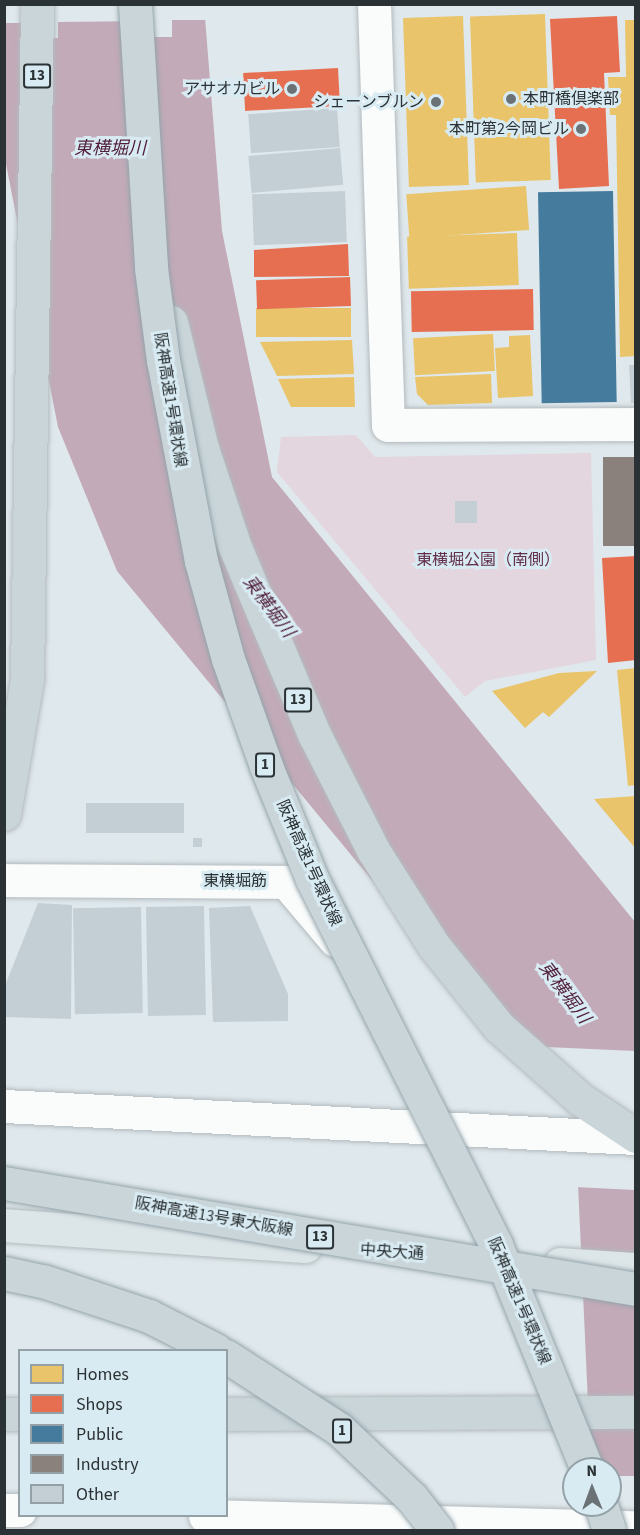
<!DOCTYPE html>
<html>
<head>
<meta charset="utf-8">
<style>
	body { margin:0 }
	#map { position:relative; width:640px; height:1535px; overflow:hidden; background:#dfe8ec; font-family:"Source Sans 3","Noto Sans JP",sans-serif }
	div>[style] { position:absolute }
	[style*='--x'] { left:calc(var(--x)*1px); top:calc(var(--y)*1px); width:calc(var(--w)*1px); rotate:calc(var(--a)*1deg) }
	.green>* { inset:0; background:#e3d6df }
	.water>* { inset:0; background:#c2aab8 }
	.pier>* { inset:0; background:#dfe8ec }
	.homes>* { inset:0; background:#e9c46a; transform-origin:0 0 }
	.shops>* { inset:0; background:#e76f51; transform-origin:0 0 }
	.public>* { inset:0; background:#457b9d; transform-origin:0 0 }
	.industry>* { inset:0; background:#8a817c; transform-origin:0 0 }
	.building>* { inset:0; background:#c4cfd5; transform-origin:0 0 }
	.roads { filter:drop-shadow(0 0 2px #b3babe) drop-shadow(0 0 2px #b3babe) }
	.minor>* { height:33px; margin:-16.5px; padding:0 16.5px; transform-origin:16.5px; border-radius:16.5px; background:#fafcfc }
	.tertiary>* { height:33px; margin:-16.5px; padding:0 16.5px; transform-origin:16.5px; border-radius:16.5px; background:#fafcfc }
	.primary>* { height:33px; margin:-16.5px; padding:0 16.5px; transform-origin:16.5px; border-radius:16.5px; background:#dce5e8 }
	.motorway>* { height:33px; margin:-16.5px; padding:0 16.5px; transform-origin:16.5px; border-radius:16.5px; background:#c9d5d9 }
	.bridges { filter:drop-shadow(0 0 2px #94a4ab) drop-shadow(0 0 2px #94a4ab) }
	.motorway-bridge>* { height:33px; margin:-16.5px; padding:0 16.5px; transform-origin:16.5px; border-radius:16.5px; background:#c9d5d9 }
	.dots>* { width:16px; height:16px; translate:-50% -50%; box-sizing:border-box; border:3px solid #d9ebf2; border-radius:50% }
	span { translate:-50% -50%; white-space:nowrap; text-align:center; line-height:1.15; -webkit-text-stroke:6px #d9ebf2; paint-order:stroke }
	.shield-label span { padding:2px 4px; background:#d9ebf2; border:2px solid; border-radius:4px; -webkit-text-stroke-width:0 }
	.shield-label { font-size:15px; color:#2b3235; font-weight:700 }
	.poi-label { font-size:16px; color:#2b3235 }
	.right { translate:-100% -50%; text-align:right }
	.left { translate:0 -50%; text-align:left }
	.street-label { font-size:16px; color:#2b3235 }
	.park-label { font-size:16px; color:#622e49 }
	.water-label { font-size:18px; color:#501e3a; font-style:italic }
	.frame { position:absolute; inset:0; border:6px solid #2b3235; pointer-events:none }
	.legend { position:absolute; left:18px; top:1349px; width:210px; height:168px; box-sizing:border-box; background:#d9ebf2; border:2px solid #93a1a6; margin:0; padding:8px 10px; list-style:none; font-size:18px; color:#2b3235 }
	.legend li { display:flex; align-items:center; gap:12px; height:30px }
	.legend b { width:30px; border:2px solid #93a1a6 }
	.north { position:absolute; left:562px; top:1457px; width:60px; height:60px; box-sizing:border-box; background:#d9ebf2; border:2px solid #93a1a6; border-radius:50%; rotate:359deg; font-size:16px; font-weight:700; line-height:24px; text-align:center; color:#2b3235 }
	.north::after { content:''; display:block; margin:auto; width:21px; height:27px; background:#6a7275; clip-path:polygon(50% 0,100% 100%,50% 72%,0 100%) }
</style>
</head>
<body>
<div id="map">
	<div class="green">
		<div style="clip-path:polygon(356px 435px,375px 457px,591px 453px,596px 660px,485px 681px,465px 697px,277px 472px,281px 437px)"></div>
	</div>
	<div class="water">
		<div style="clip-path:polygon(4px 5px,204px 5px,222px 231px,272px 477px,635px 922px,635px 1530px,610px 1505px,610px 1469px,591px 1469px,578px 1184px,521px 1061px,117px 571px,58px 427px,5px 159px)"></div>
	</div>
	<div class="pier">
		<div style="clip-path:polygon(207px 4px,208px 20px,172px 20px,172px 37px,149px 37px,148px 21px,58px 22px,58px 38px,37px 38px,37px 23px,4px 23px,5px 5px)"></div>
		<div style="clip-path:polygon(504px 1045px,635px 1051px,635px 1190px,575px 1187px,519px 1062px)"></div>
		<div style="clip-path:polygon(610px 1476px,635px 1476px,635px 1530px,610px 1505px)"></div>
	</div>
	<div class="homes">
		<div style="left:545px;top:14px;width:166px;height:75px;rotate:88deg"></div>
		<div style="left:463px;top:16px;width:169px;height:60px;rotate:88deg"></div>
		<div style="clip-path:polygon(625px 20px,636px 20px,636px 356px,620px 357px,616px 115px,610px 115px,608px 77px,626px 77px)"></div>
		<div style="left:526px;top:186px;width:44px;height:120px;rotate:86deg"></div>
		<div style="left:517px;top:233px;width:52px;height:110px;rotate:88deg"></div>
		<div style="left:351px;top:308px;width:29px;height:95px;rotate:90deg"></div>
		<div style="left:493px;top:334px;width:37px;height:80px;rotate:87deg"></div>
		<div style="clip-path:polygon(530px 335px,533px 396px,498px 398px,495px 348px,509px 347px,509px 336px)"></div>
		<div style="clip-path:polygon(352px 340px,354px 374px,277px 376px,260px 342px)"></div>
		<div style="clip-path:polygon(491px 374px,492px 403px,428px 405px,417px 394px,415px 377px)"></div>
		<div style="clip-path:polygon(354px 377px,355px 407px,291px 407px,278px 379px)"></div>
		<div style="clip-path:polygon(636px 668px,636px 785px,628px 786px,617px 670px)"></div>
		<div style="clip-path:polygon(597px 671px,549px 717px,543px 712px,525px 728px,492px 691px,559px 673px)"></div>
		<div style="clip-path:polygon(636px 796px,636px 849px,594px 799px)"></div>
	</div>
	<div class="shops">
		<div style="clip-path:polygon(617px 16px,620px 72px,604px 73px,609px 186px,559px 189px,550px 19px)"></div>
		<div style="left:338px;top:68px;width:38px;height:95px;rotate:87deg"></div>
		<div style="clip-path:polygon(348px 244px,349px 276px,254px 277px,254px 250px)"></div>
		<div style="left:350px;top:277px;width:29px;height:94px;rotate:88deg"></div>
		<div style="left:533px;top:289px;width:41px;height:122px;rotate:89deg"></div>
		<div style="clip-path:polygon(636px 556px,636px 660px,608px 663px,602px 558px)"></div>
	</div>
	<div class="public">
		<div style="left:613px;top:191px;width:211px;height:75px;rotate:89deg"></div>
	</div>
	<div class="industry">
		<div style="left:603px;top:457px;width:33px;height:89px"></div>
	</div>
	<div class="building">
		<div style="left:337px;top:108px;width:39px;height:89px;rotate:86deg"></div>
		<div style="left:340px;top:148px;width:37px;height:92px;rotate:85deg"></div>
		<div style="left:345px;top:191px;width:51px;height:93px;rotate:88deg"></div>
		<div style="clip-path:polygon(629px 365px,636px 365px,636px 403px,631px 403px)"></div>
		<div style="left:455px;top:501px;width:22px;height:22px"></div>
		<div style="left:184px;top:803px;width:30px;height:98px;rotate:90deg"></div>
		<div style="left:193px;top:838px;width:9px;height:9px"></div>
		<div style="clip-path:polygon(38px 903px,72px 905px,71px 1019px,4px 1017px,4px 988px)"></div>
		<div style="left:204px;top:906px;width:109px;height:58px;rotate:89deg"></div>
		<div style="clip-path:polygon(250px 906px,288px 994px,288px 1021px,213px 1022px,209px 908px)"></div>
		<div style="left:141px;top:907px;width:106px;height:68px;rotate:89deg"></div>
	</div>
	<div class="roads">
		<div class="minor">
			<div style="--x:374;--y:4;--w:421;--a:88.1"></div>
			<div style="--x:388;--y:425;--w:248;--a:-0.2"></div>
			<div style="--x:4;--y:880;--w:282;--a:0.4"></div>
			<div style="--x:286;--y:882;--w:76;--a:49.8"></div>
		</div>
		<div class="tertiary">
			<div style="--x:4;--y:1106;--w:633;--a:2.9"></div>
			<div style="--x:4;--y:1510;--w:16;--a:0"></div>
			<div style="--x:205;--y:1516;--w:431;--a:1.5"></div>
		</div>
		<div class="primary">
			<div style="--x:4;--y:1225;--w:302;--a:4"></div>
			<div style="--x:560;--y:1264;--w:76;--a:3.8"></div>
		</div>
		<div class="motorway">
			<div style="--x:171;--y:322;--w:130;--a:76.2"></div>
			<div style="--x:202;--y:448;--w:104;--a:71.6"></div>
			<div style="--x:235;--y:547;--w:205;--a:67.1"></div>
			<div style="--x:315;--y:736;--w:128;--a:63"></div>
			<div style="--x:373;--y:850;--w:114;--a:57.6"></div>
			<div style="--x:434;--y:946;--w:104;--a:51.3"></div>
			<div style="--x:499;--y:1027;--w:108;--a:41.6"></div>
			<div style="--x:580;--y:1099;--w:67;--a:33.5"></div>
			<div style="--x:4;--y:814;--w:137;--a:-80.3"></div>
			<div style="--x:27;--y:679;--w:675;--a:-89.15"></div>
			<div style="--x:4;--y:1414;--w:16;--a:0"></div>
			<div style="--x:226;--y:1414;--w:410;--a:-0.3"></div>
		</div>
	</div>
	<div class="bridges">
		<div class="motorway-bridge">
			<div style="--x:135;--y:4;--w:264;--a:86.5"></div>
			<div style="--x:151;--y:268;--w:93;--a:82.6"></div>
			<div style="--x:163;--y:360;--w:205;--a:79.3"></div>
			<div style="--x:201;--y:561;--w:102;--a:74.6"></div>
			<div style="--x:228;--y:659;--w:114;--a:70.4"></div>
			<div style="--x:266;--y:766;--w:122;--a:67.8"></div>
			<div style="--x:312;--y:879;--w:410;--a:63.3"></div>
			<div style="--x:496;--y:1245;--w:242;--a:67.9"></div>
			<div style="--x:4;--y:1183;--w:641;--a:9.52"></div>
			<div style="--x:4;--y:1273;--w:40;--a:12"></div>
			<div style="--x:43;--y:1281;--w:112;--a:18.3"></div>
			<div style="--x:149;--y:1316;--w:75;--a:26.9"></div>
			<div style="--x:226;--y:1356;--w:135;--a:32.9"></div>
			<div style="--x:339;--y:1429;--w:100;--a:43.4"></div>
			<div style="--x:412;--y:1498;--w:41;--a:52"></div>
			<div style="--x:601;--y:1505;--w:26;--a:72"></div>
		</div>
	</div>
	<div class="dots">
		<div style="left:292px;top:89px;background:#6a7275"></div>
		<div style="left:511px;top:99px;background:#6a7275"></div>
		<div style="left:436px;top:102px;background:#6a7275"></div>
		<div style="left:581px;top:129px;background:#6a7275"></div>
	</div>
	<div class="shield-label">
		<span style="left:37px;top:76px">13</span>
		<span style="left:298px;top:700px">13</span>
		<span style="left:265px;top:765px">1</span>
		<span style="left:320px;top:1237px">13</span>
		<span style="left:342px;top:1431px">1</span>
	</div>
	<div class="poi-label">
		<span class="right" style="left:280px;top:89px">アサオカビル</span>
		<span class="left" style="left:523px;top:99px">本町橋倶楽部</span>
		<span class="right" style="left:424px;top:102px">シェーンブルン</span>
		<span class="right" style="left:569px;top:129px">本町第2今岡ビル</span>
	</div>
	<div class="street-label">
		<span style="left:170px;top:400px;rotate:81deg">阪神高速1号環状線</span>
		<span style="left:309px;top:863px;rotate:66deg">阪神高速1号環状線</span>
		<span style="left:235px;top:881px">東横堀筋</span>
		<span style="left:214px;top:1217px;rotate:10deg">阪神高速13号東大阪線</span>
		<span style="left:392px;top:1252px;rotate:4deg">中央大通</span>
		<span style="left:519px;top:1301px;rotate:67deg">阪神高速1号環状線</span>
	</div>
	<div class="park-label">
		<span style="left:488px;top:560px">東横堀公園（南側）</span>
	</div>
	<div class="water-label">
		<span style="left:110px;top:149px">東横堀川</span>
		<span style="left:268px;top:607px;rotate:53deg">東横堀川</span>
		<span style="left:564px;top:993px;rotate:53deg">東横堀川</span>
	</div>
	<div class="frame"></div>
	<ul class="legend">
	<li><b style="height:16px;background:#e9c46a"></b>Homes</li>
	<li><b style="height:16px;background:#e76f51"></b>Shops</li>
	<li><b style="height:16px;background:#457b9d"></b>Public</li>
	<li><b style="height:16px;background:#8a817c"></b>Industry</li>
	<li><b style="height:16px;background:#c4cfd5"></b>Other</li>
	</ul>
	<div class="north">N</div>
</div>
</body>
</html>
